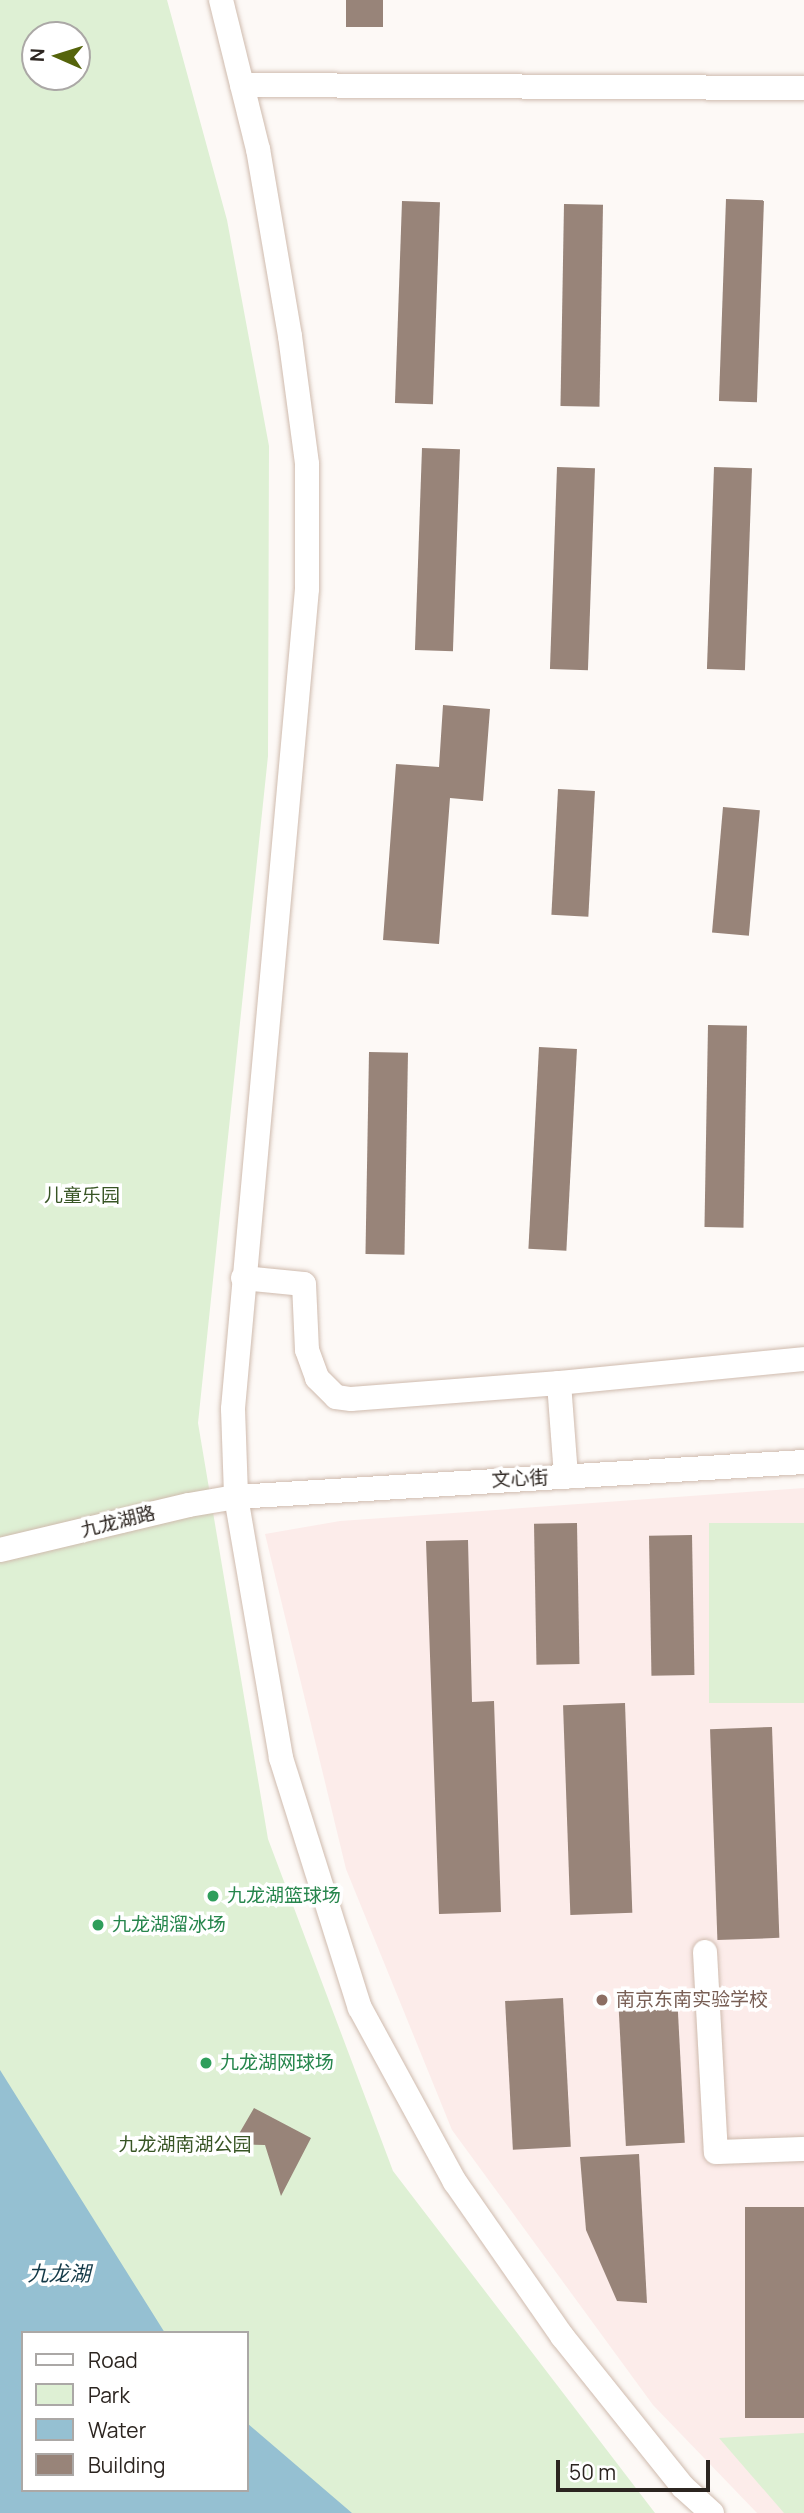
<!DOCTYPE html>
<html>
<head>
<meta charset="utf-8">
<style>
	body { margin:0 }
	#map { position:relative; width:804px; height:2513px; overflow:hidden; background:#fdf9f6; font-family:Manrope,"Noto Sans SC",sans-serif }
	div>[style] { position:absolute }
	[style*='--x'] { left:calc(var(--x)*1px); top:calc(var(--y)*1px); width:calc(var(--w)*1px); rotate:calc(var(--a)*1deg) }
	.education>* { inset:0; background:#fcecea }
	.green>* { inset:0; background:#def0d4; transform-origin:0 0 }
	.water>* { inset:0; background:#95c0d2 }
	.building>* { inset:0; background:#988479; transform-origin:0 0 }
	.roads { filter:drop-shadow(0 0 2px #cfbbae) drop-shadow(0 0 2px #cfbbae) }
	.minor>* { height:24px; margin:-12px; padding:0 12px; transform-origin:12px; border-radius:12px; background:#fff }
	.dots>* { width:19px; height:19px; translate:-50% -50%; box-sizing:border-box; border:4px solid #fff; border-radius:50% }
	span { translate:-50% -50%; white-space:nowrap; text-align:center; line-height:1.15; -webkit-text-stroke:7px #fff; paint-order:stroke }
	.park-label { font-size:19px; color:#385525 }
	.street-label { font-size:19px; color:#2c2520 }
	.leisure-label { font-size:19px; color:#27864d }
	.left { translate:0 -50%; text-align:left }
	.education-label { font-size:19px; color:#785e54 }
	.water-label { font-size:21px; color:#133947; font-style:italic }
	.legend { position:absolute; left:21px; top:2331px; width:228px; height:161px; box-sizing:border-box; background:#fff; border:2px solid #aba8a6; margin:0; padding:9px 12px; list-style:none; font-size:21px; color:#2c2520 }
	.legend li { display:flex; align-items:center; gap:14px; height:35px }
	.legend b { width:35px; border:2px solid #aba8a6 }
	.north { position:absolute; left:21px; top:21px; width:70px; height:70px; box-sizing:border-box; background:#fff; border:2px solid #aba8a6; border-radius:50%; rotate:273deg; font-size:19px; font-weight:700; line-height:28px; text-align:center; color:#2c2520 }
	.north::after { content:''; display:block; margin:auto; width:24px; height:32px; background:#55640b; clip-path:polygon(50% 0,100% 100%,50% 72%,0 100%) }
	.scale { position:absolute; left:556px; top:2460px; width:154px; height:32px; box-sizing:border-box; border:4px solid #2c2520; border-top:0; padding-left:9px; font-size:21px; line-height:24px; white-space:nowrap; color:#2c2520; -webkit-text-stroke:5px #fff; paint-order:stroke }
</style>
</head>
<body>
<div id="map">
	<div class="education">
		<div style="clip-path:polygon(804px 1488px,804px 2513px,757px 2513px,653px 2405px,452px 2130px,346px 1869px,265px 1534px,340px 1521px)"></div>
	</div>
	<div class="green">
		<div style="clip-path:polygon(evenodd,0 0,167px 0,227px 220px,269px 446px,268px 756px,198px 1423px,268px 1839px,393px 2171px,655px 2513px,0 2513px,0 0,35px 35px,77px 35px,77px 77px,35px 77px,35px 35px,0 0,23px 2333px,247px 2333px,247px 2490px,23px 2490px,23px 2333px)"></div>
		<div style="left:804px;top:1523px;width:180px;height:95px;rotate:90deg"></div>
		<div style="clip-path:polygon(804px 2433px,804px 2513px,784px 2513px,719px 2438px)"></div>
	</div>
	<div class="water">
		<div style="clip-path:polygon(0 2070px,165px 2333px,23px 2333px,23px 2490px,247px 2490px,247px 2423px,352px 2513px,0 2513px)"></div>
	</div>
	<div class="building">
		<div style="left:346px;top:0;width:37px;height:27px"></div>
		<div style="left:726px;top:199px;width:38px;height:202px;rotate:2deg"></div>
		<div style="left:402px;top:201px;width:38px;height:202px;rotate:2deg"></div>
		<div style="left:564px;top:204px;width:39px;height:202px;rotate:1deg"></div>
		<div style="left:422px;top:448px;width:38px;height:202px;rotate:2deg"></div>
		<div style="left:557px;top:467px;width:38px;height:202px;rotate:2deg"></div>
		<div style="left:714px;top:467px;width:38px;height:202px;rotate:2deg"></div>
		<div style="clip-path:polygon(443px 705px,490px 709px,483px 801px,450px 798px,439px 944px,383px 940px,396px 764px,439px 767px)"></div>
		<div style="left:558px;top:789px;width:37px;height:126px;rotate:3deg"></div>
		<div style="left:723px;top:807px;width:37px;height:126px;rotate:5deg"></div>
		<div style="left:708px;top:1025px;width:39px;height:202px;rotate:1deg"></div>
		<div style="left:539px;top:1047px;width:38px;height:202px;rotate:3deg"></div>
		<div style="left:369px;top:1052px;width:39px;height:202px;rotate:1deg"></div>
		<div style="left:577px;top:1523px;width:141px;height:43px;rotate:89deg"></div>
		<div style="left:692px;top:1535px;width:140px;height:43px;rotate:89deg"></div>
		<div style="clip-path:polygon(468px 1540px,472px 1702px,494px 1701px,501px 1912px,439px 1914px,426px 1541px)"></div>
		<div style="left:625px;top:1703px;width:210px;height:62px;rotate:88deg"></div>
		<div style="left:772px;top:1727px;width:211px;height:62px;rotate:88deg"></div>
		<div style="left:677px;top:1994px;width:149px;height:59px;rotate:87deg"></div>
		<div style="left:563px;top:1998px;width:149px;height:58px;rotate:87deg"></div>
		<div style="clip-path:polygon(254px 2108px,311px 2138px,281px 2196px,265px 2145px,233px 2144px)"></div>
		<div style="clip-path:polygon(639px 2154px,647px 2303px,617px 2301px,586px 2230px,580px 2157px)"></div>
		<div style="left:804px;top:2207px;width:211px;height:59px;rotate:90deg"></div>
	</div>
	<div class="roads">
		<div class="minor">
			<div style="--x:221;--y:0;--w:154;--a:76.1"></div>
			<div style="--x:258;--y:149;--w:190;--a:80.3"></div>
			<div style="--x:290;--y:336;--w:129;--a:82.4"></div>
			<div style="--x:307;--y:464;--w:125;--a:90"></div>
			<div style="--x:307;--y:589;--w:823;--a:95.16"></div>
			<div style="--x:233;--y:1409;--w:88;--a:88"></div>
			<div style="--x:236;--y:1497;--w:265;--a:80.2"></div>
			<div style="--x:281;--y:1758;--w:262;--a:72.5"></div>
			<div style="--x:360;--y:2008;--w:198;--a:61.4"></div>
			<div style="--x:455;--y:2182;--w:188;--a:55.2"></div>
			<div style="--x:562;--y:2336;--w:193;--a:51.3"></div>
			<div style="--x:683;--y:2487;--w:39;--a:42"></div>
			<div style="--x:242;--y:85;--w:562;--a:0.31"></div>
			<div style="--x:243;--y:1278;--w:61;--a:5.6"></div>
			<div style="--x:304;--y:1284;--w:66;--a:87.4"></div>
			<div style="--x:307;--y:1350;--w:30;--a:70"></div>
			<div style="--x:317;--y:1378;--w:27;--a:45"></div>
			<div style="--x:336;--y:1397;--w:15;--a:8"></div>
			<div style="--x:351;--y:1399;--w:209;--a:-4.4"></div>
			<div style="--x:559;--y:1383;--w:94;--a:85.7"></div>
			<div style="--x:559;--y:1383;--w:246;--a:-5.6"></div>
			<div style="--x:0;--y:1550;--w:194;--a:-13.4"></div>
			<div style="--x:189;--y:1505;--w:48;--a:-9.7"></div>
			<div style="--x:236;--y:1497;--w:569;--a:-3.53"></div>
			<div style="--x:705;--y:1952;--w:200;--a:86.9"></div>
			<div style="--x:716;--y:2152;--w:88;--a:-2"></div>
		</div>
	</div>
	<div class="dots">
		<div style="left:213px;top:1896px;background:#2e9e5b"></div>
		<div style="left:98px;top:1925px;background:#2e9e5b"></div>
		<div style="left:602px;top:2000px;background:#8d6e63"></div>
		<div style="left:206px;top:2063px;background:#2e9e5b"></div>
	</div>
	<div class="park-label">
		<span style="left:82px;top:1196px">儿童乐园</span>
		<span style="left:185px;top:2145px">九龙湖南湖公园</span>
	</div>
	<div class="street-label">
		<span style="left:520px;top:1479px;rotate:-3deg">文心街</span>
		<span style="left:118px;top:1522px;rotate:-14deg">九龙湖路</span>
	</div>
	<div class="leisure-label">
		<span class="left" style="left:227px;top:1896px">九龙湖篮球场</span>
		<span class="left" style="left:112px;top:1925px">九龙湖溜冰场</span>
		<span class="left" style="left:220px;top:2063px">九龙湖网球场</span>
	</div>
	<div class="education-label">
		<span class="left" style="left:616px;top:2000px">南京东南实验学校</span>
	</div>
	<div class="water-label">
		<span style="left:59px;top:2273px">九龙湖</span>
	</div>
	<ul class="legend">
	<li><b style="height:9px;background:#fff"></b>Road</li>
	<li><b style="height:19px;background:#def0d4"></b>Park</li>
	<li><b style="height:19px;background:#95c0d2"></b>Water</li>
	<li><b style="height:19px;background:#988479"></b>Building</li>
	</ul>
	<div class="north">N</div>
	<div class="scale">50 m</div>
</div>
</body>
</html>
